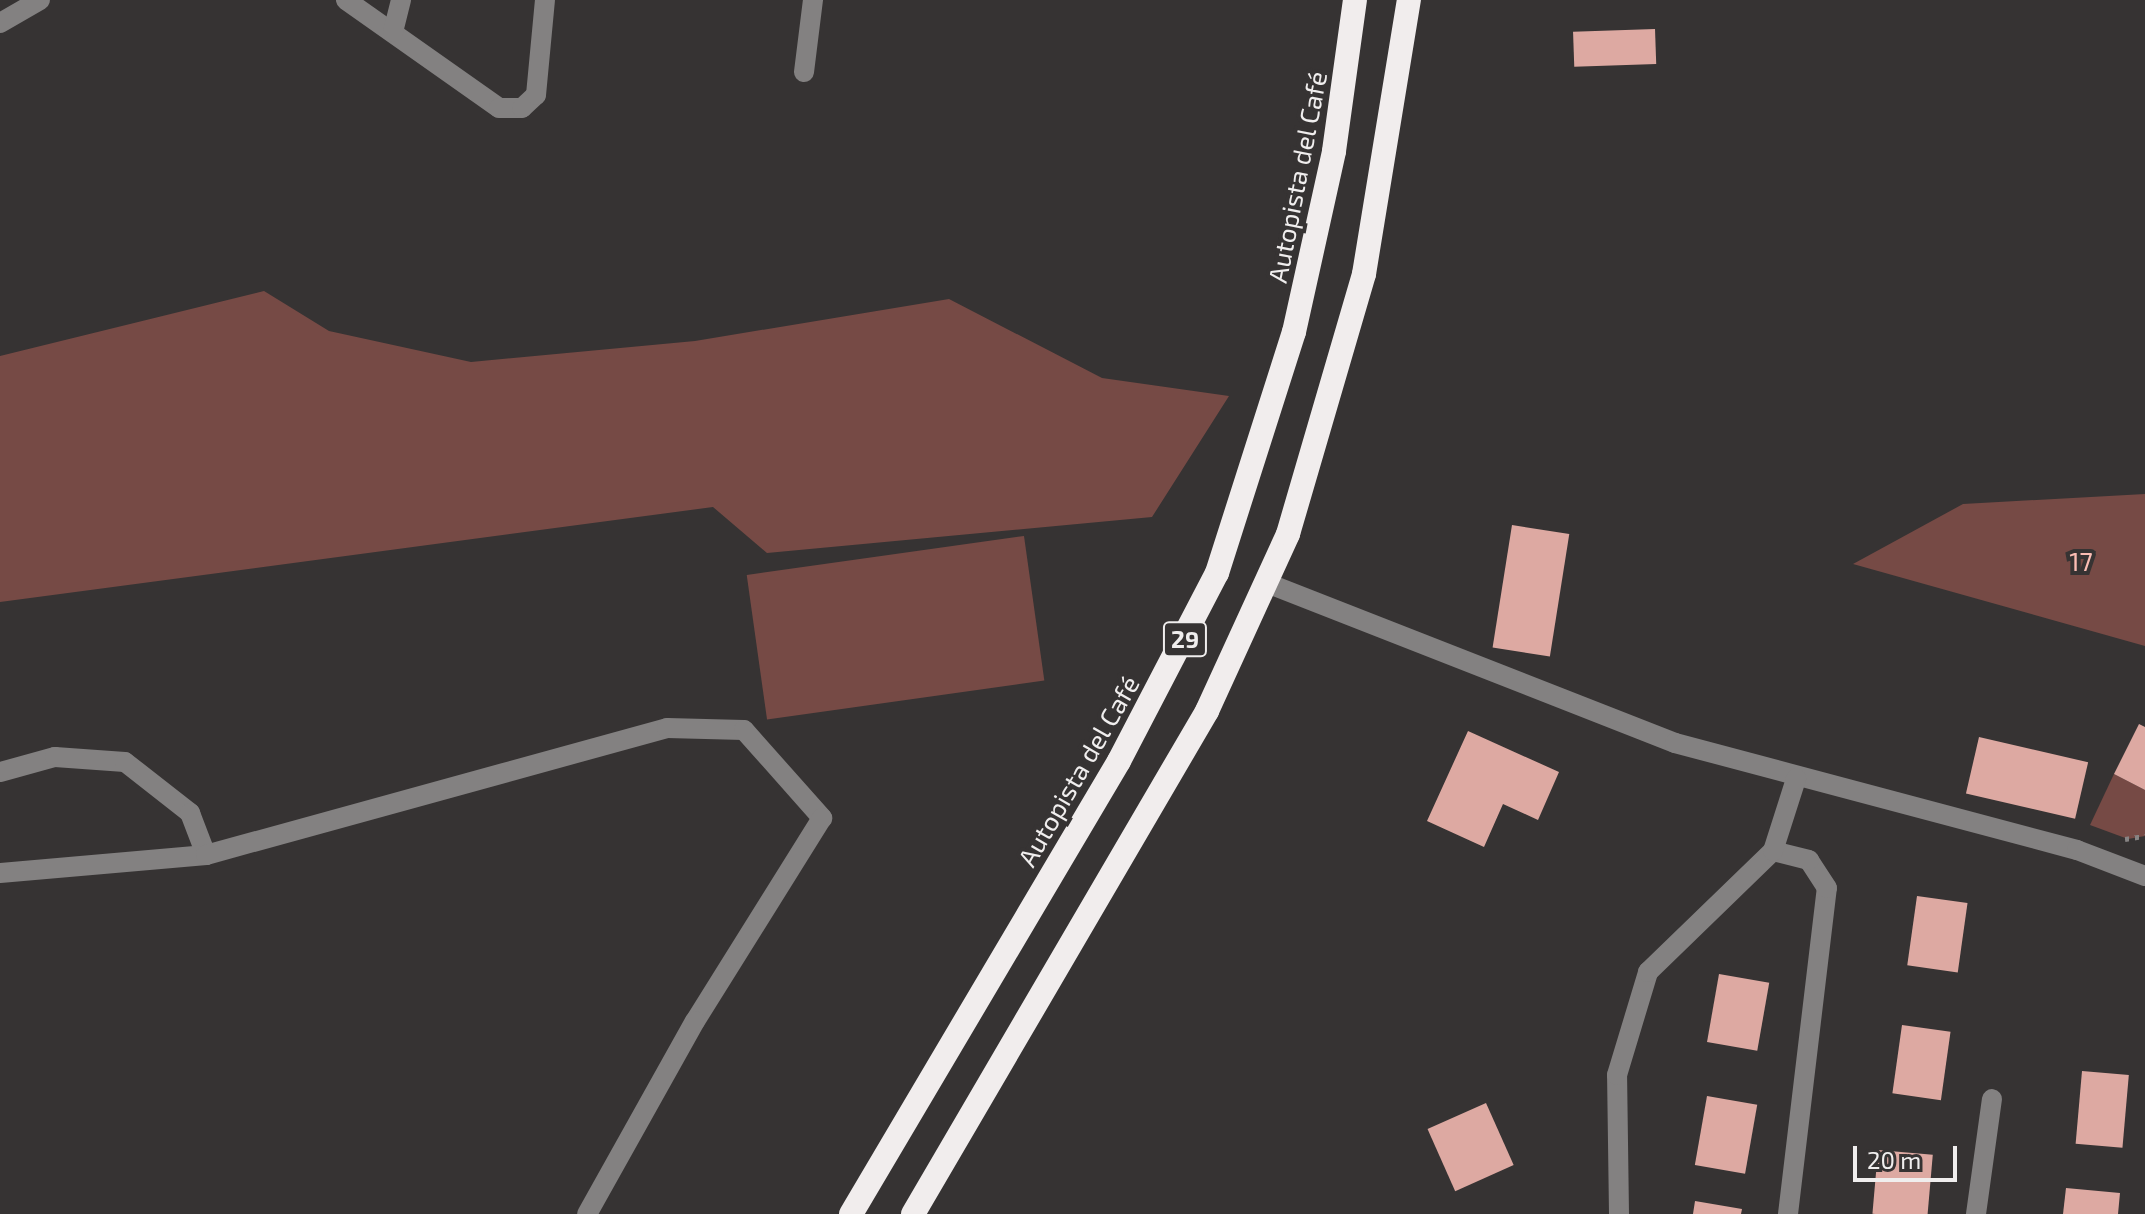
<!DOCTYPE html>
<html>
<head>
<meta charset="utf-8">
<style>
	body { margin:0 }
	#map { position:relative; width:2145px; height:1214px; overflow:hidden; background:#363333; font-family:"Exo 2",sans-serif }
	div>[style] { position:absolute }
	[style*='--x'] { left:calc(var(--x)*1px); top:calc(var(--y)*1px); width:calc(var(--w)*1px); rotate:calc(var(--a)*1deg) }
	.green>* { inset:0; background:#764a45; transform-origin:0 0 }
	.building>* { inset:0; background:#dda9a2; transform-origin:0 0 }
	.path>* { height:5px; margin-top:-2.5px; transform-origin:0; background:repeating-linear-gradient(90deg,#878484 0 4px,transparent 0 10px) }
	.minor>* { height:20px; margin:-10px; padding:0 10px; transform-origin:10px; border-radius:10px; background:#838181 }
	.highway>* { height:24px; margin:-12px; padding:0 12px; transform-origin:12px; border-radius:12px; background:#f1eded }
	span { translate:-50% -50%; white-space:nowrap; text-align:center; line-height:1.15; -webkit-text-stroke:8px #363333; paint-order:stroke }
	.shield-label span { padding:2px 6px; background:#363333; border:2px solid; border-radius:6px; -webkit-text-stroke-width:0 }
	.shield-label { font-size:24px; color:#f0eeee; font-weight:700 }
	.street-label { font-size:26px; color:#f0eeee }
	.park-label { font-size:26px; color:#fbbdb4 }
	.scale { position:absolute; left:1853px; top:1146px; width:104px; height:36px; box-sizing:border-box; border:4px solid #f0eeee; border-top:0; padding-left:10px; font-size:24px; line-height:28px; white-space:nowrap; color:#f0eeee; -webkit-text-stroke:6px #363333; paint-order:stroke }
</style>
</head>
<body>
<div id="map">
	<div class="green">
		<div style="clip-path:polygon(264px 291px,329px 331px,471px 362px,695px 341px,949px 299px,1102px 378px,1229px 396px,1152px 517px,767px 553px,713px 507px,0 602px,0 356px)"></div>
		<div style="clip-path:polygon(2145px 494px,2145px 646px,1853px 564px,1963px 504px)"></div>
		<div style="left:1024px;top:536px;width:146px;height:280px;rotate:82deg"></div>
		<div style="clip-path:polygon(2114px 774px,2145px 790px,2145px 836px,2128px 839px,2090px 825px)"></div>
	</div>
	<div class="building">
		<div style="left:1655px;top:29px;width:35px;height:82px;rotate:88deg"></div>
		<div style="left:1512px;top:525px;width:58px;height:124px;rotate:9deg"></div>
		<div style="clip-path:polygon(2139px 724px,2145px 727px,2145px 790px,2114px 774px)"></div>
		<div style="clip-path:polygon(1468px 731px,1559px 772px,1538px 820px,1503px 804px,1484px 847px,1427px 821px)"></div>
		<div style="left:1979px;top:737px;width:112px;height:58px;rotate:13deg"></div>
		<div style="left:1917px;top:896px;width:51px;height:70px;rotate:8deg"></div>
		<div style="left:1719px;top:974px;width:51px;height:69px;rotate:10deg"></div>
		<div style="left:1902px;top:1025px;width:49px;height:69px;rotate:8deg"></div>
		<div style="left:2082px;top:1071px;width:47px;height:73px;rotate:5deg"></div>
		<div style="left:1707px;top:1096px;width:51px;height:70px;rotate:10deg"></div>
		<div style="left:1486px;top:1103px;width:68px;height:64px;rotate:66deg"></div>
		<div style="left:1878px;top:1150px;width:55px;height:64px;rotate:5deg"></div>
		<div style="clip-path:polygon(2066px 1188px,2120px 1193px,2118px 1214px,2063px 1214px)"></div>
		<div style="clip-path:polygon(1695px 1201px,1742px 1209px,1741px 1214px,1693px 1214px)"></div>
	</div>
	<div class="path">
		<div style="--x:2125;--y:839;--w:20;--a:-9"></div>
	</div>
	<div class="minor">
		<div style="--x:346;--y:0;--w:187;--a:35.2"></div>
		<div style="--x:499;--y:108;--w:23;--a:0"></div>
		<div style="--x:522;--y:108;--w:19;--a:-43"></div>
		<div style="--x:536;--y:95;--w:95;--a:-84.6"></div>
		<div style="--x:0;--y:23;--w:46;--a:-29.9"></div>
		<div style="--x:393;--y:32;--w:33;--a:-76"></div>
		<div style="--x:804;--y:72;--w:73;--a:-82.9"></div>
		<div style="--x:1267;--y:583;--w:438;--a:21.4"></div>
		<div style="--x:1675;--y:743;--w:416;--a:14.9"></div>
		<div style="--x:2077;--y:850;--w:73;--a:20.9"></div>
		<div style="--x:0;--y:772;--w:57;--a:-15.3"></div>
		<div style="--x:55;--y:757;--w:70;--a:4.1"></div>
		<div style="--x:125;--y:762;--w:83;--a:38.1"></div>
		<div style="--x:190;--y:813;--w:45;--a:69.1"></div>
		<div style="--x:0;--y:873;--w:207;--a:-5"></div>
		<div style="--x:206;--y:855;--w:478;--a:-15.4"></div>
		<div style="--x:667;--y:728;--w:77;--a:1.5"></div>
		<div style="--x:744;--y:730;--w:118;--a:48.4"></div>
		<div style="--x:822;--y:818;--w:239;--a:122"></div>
		<div style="--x:695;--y:1021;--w:221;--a:119.2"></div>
		<div style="--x:1619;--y:1214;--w:139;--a:-90.8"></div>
		<div style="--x:1617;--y:1075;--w:108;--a:-73.2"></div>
		<div style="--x:1648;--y:972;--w:174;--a:-44.1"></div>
		<div style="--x:1788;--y:1214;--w:328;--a:-83.2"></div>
		<div style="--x:1827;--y:888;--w:33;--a:-123"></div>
		<div style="--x:1809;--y:860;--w:37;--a:-166"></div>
		<div style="--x:1773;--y:851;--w:76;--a:-72.3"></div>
		<div style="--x:1976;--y:1214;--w:116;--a:-82.1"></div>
	</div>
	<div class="highway">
		<div style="--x:851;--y:1214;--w:526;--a:-59.39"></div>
		<div style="--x:1119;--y:761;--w:212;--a:-62.5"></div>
		<div style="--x:1217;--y:573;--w:253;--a:-72.3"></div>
		<div style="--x:1294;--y:332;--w:185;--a:-77.5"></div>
		<div style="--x:1334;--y:151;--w:152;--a:-82.1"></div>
		<div style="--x:913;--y:1214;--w:583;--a:-59.69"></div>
		<div style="--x:1207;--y:711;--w:195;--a:-65.4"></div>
		<div style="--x:1288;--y:534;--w:271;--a:-73.7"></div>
		<div style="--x:1364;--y:274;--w:278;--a:-80.7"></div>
	</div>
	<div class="shield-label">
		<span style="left:1185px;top:639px">29</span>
	</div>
	<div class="street-label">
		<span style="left:1297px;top:177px;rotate:-79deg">Autopista del Café</span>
		<span style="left:1078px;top:771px;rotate:-60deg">Autopista del Café</span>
	</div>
	<div class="park-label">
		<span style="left:2081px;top:561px">17</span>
	</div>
	<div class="scale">20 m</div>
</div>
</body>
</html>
